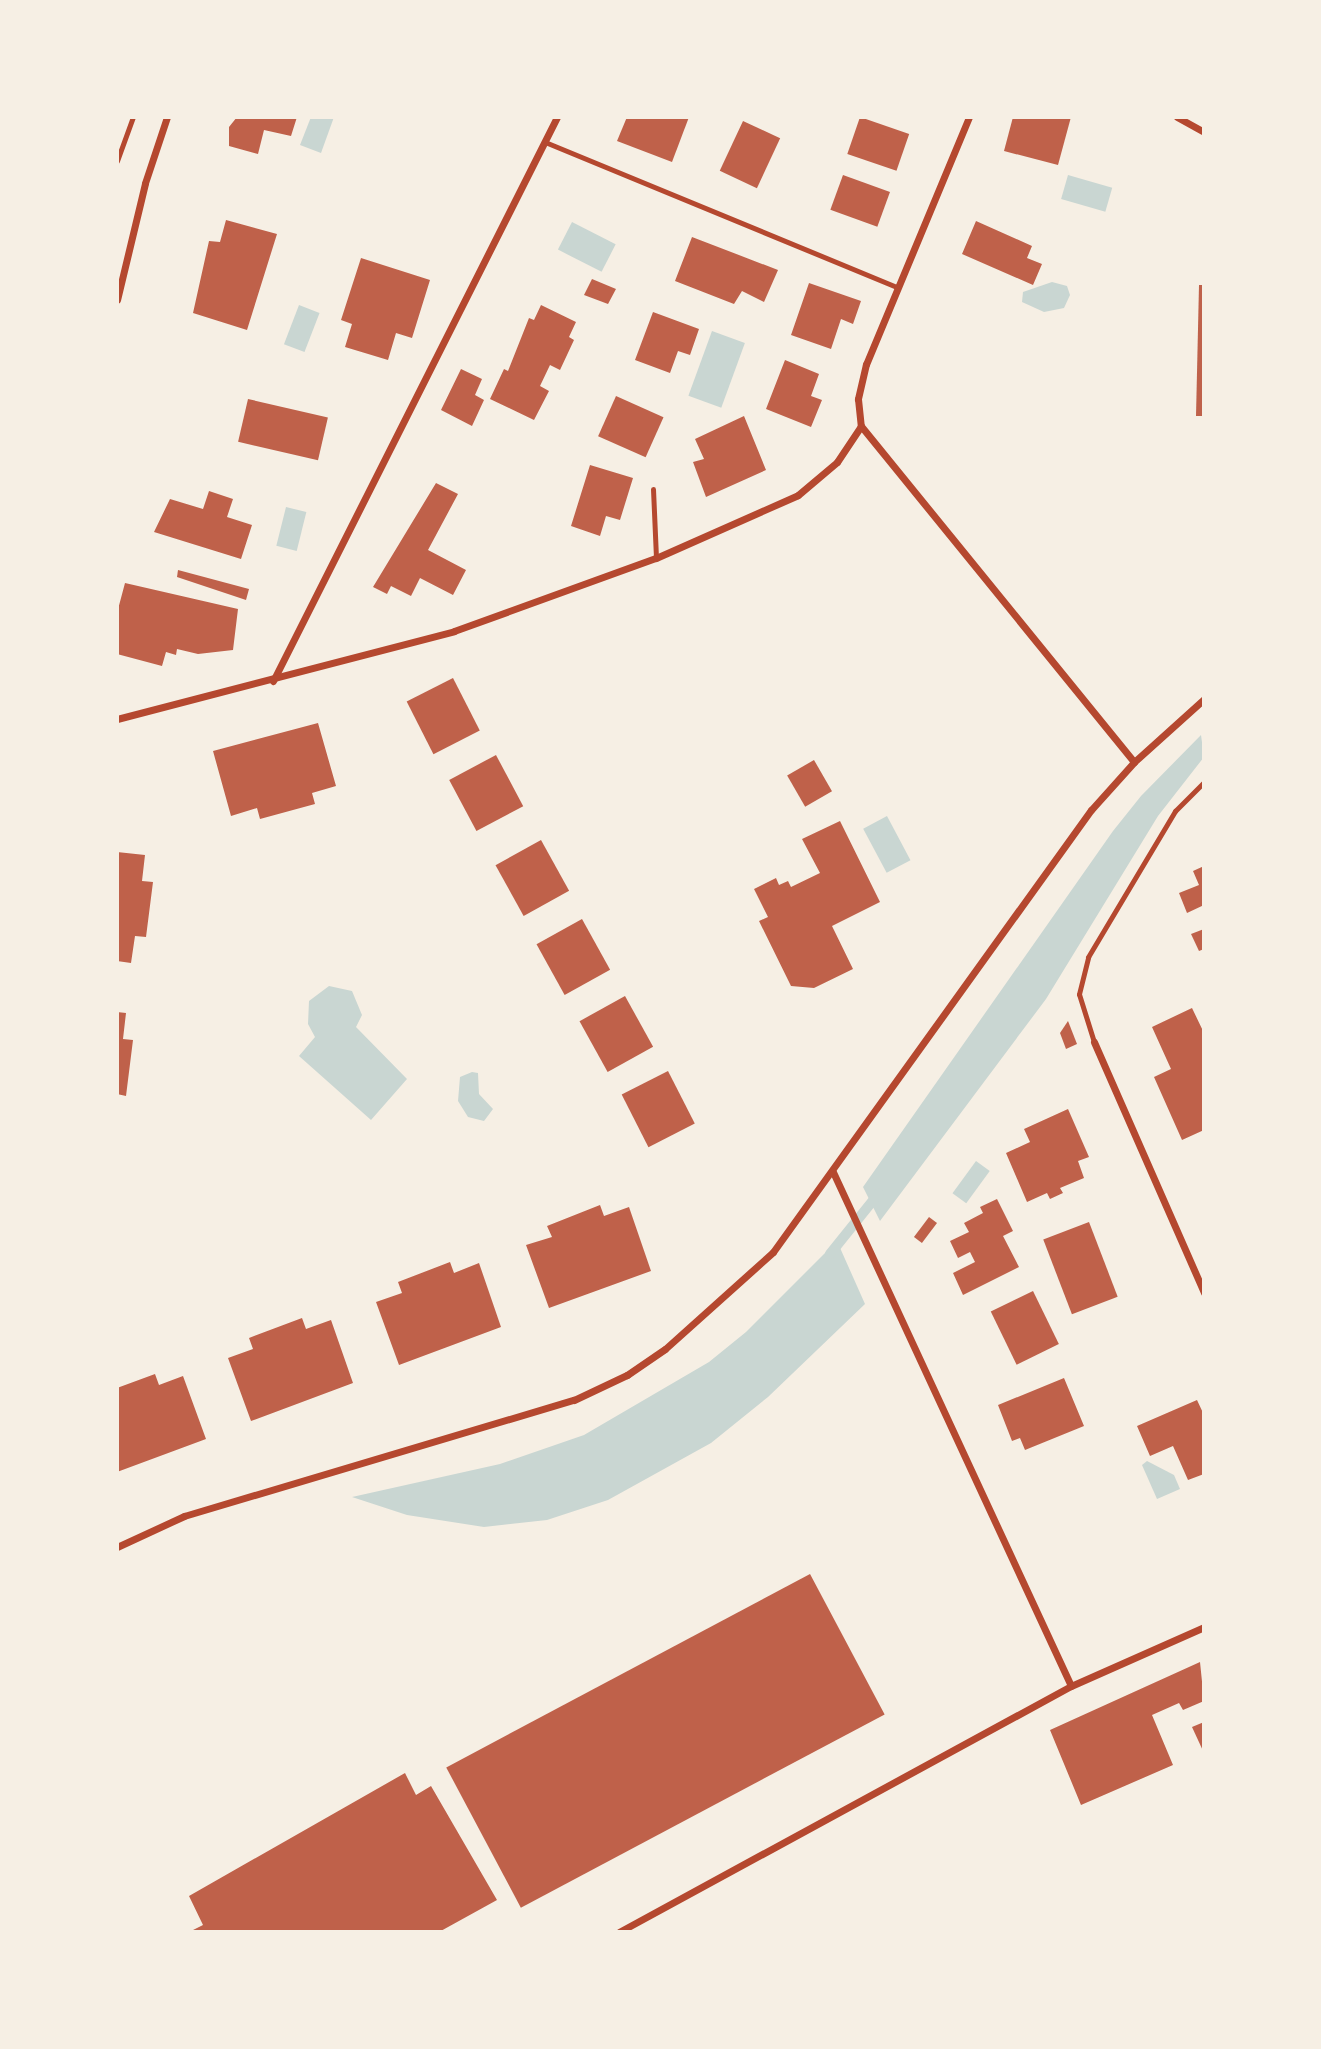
<!DOCTYPE html>
<html>
<head>
<meta charset="utf-8">
<style>
	body { margin:0 }
	#map { position:relative; width:1321px; height:2049px; overflow:hidden; background:#f6efe4; font-family:"Source Serif 4",serif }
	div>[style] { position:absolute }
	[style*='--x'] { left:calc(var(--x)*1px); top:calc(var(--y)*1px); width:calc(var(--w)*1px); rotate:calc(var(--a)*1deg) }
	.water>* { inset:0; background:#c9d6d2; transform-origin:0 0 }
	.stream>* { height:10px; margin:-5px; padding:0 5px; transform-origin:5px; border-radius:5px; background:#c9d6d2 }
	.building>* { inset:0; background:#bf614a; transform-origin:0 0 }
	.path>* { height:4.5px; margin:-2.25px; padding:0 2.25px; transform-origin:2.25px; border-radius:2.25px; background:#b5482f }
	.service>* { height:5px; margin:-2.5px; padding:0 2.5px; transform-origin:2.5px; border-radius:2.5px; background:#b5482f }
	.minor>* { height:7px; margin:-3.5px; padding:0 3.5px; transform-origin:3.5px; border-radius:3.5px; background:#b5482f }
	span { translate:-50% -50%; white-space:nowrap; text-align:center; line-height:1.15; -webkit-text-stroke:5px #f6efe4; paint-order:stroke }
	.frame { position:absolute; inset:0; border:119px solid #f6efe4; pointer-events:none }
</style>
</head>
<body>
<div id="map">
	<div class="water">
		<div style="clip-path:polygon(311px 117px,334px 117px,321px 153px,300px 145px)"></div>
		<div style="left:1068px;top:175px;width:46px;height:25px;rotate:16deg"></div>
		<div style="left:572px;top:222px;width:49px;height:31px;rotate:27deg"></div>
		<div style="clip-path:polygon(1052px 282px,1067px 286px,1070px 295px,1064px 308px,1044px 312px,1022px 302px,1023px 292px)"></div>
		<div style="left:299px;top:305px;width:22px;height:42px;rotate:21deg"></div>
		<div style="left:712px;top:331px;width:35px;height:69px;rotate:20deg"></div>
		<div style="left:286px;top:507px;width:21px;height:40px;rotate:14deg"></div>
		<div style="clip-path:polygon(1201px 735px,1204px 757px,1158px 816px,1046px 999px,880px 1221px,863px 1187px,1113px 831px,1141px 796px)"></div>
		<div style="left:887px;top:816px;width:50px;height:27px;rotate:62deg"></div>
		<div style="clip-path:polygon(329px 986px,352px 991px,362px 1015px,356px 1027px,407px 1079px,371px 1120px,299px 1056px,315px 1037px,308px 1024px,309px 1001px)"></div>
		<div style="clip-path:polygon(472px 1072px,478px 1073px,479px 1094px,493px 1109px,484px 1121px,468px 1117px,458px 1101px,460px 1077px)"></div>
		<div style="left:976px;top:1161px;width:17px;height:40px;rotate:36deg"></div>
		<div style="clip-path:polygon(837px 1241px,865px 1304px,768px 1397px,711px 1443px,608px 1500px,547px 1520px,484px 1527px,407px 1515px,352px 1497px,500px 1464px,584px 1435px,709px 1362px,746px 1332px)"></div>
		<div style="clip-path:polygon(1147px 1461px,1174px 1475px,1180px 1489px,1157px 1499px,1142px 1465px)"></div>
	</div>
	<div class="stream">
		<div style="--x:830;--y:1254;--w:78;--a:-51.2"></div>
	</div>
	<div class="building">
		<div style="clip-path:polygon(237px 117px,297px 117px,291px 136px,264px 130px,258px 154px,229px 146px,229px 127px)"></div>
		<div style="clip-path:polygon(627px 117px,689px 117px,672px 162px,617px 141px)"></div>
		<div style="left:860px;top:117px;width:52px;height:39px;rotate:19deg"></div>
		<div style="clip-path:polygon(1013px 117px,1071px 117px,1058px 165px,1004px 151px)"></div>
		<div style="left:743px;top:121px;width:41px;height:55px;rotate:25deg"></div>
		<div style="left:843px;top:175px;width:50px;height:37px;rotate:20deg"></div>
		<div style="clip-path:polygon(226px 220px,277px 234px,247px 330px,193px 313px,209px 241px,220px 242px)"></div>
		<div style="clip-path:polygon(976px 221px,1032px 246px,1027px 258px,1042px 264px,1033px 285px,962px 254px)"></div>
		<div style="clip-path:polygon(692px 237px,778px 270px,764px 302px,742px 291px,734px 304px,675px 281px)"></div>
		<div style="clip-path:polygon(361px 258px,430px 280px,412px 338px,396px 333px,388px 360px,345px 347px,352px 324px,341px 320px)"></div>
		<div style="clip-path:polygon(592px 279px,616px 289px,608px 304px,584px 295px)"></div>
		<div style="clip-path:polygon(809px 283px,861px 301px,853px 324px,841px 319px,831px 349px,791px 335px)"></div>
		<div style="clip-path:polygon(1199px 285px,1204px 285px,1204px 416px,1196px 416px)"></div>
		<div style="clip-path:polygon(541px 305px,576px 322px,569px 337px,574px 340px,560px 370px,550px 365px,540px 386px,549px 391px,534px 420px,490px 399px,504px 369px,508px 371px,529px 318px,534px 320px)"></div>
		<div style="clip-path:polygon(653px 312px,699px 329px,690px 355px,678px 351px,670px 373px,635px 360px)"></div>
		<div style="clip-path:polygon(785px 360px,819px 374px,811px 396px,822px 400px,811px 427px,766px 409px)"></div>
		<div style="clip-path:polygon(461px 369px,482px 379px,475px 395px,484px 400px,472px 426px,441px 410px)"></div>
		<div style="left:616px;top:396px;width:52px;height:44px;rotate:24deg"></div>
		<div style="left:248px;top:399px;width:82px;height:44px;rotate:13deg"></div>
		<div style="clip-path:polygon(744px 416px,766px 470px,706px 497px,693px 462px,704px 459px,695px 439px)"></div>
		<div style="clip-path:polygon(590px 465px,633px 478px,620px 520px,606px 516px,600px 536px,571px 526px)"></div>
		<div style="clip-path:polygon(436px 483px,458px 494px,428px 550px,466px 570px,453px 595px,420px 578px,411px 596px,391px 586px,387px 594px,373px 587px)"></div>
		<div style="clip-path:polygon(209px 491px,233px 499px,227px 517px,252px 525px,241px 559px,154px 532px,170px 499px,203px 509px)"></div>
		<div style="clip-path:polygon(178px 570px,249px 589px,246px 600px,177px 577px)"></div>
		<div style="clip-path:polygon(125px 583px,238px 609px,233px 650px,198px 654px,177px 649px,176px 655px,166px 652px,162px 666px,117px 654px,117px 613px)"></div>
		<div style="left:453px;top:678px;width:59px;height:52px;rotate:63deg"></div>
		<div style="clip-path:polygon(318px 723px,336px 786px,312px 793px,315px 804px,260px 819px,257px 808px,231px 816px,213px 751px)"></div>
		<div style="left:496px;top:755px;width:58px;height:53px;rotate:62deg"></div>
		<div style="left:814px;top:760px;width:36px;height:31px;rotate:60deg"></div>
		<div style="clip-path:polygon(840px 821px,880px 902px,832px 926px,853px 969px,814px 988px,791px 986px,759px 921px,768px 917px,754px 889px,776px 878px,779px 885px,788px 881px,791px 887px,820px 873px,802px 839px)"></div>
		<div style="left:541px;top:840px;width:58px;height:52px;rotate:61deg"></div>
		<div style="clip-path:polygon(117px 852px,145px 855px,142px 881px,153px 882px,146px 937px,135px 936px,131px 963px,117px 961px)"></div>
		<div style="clip-path:polygon(1204px 866px,1204px 905px,1187px 913px,1179px 893px,1199px 885px,1193px 871px)"></div>
		<div style="left:582px;top:919px;width:58px;height:52px;rotate:61deg"></div>
		<div style="clip-path:polygon(1204px 929px,1204px 949px,1199px 951px,1191px 934px)"></div>
		<div style="left:625px;top:996px;width:58px;height:52px;rotate:61deg"></div>
		<div style="clip-path:polygon(1192px 1008px,1204px 1033px,1204px 1130px,1182px 1140px,1154px 1077px,1171px 1069px,1152px 1027px)"></div>
		<div style="clip-path:polygon(117px 1012px,126px 1013px,123px 1039px,133px 1040px,126px 1096px,117px 1094px)"></div>
		<div style="clip-path:polygon(1068px 1021px,1077px 1044px,1066px 1049px,1060px 1033px)"></div>
		<div style="left:668px;top:1071px;width:59px;height:52px;rotate:63deg"></div>
		<div style="clip-path:polygon(1068px 1109px,1089px 1157px,1078px 1161px,1084px 1178px,1060px 1188px,1063px 1193px,1050px 1199px,1047px 1193px,1027px 1202px,1006px 1153px,1030px 1142px,1024px 1129px)"></div>
		<div style="clip-path:polygon(997px 1199px,1013px 1231px,1003px 1236px,1019px 1267px,963px 1295px,953px 1273px,975px 1262px,970px 1252px,958px 1258px,950px 1241px,969px 1232px,964px 1223px,983px 1213px,980px 1207px)"></div>
		<div style="clip-path:polygon(600px 1205px,604px 1216px,629px 1207px,651px 1271px,549px 1308px,526px 1245px,552px 1237px,547px 1226px)"></div>
		<div style="left:929px;top:1217px;width:10px;height:25px;rotate:37deg"></div>
		<div style="left:1089px;top:1222px;width:80px;height:49px;rotate:69deg"></div>
		<div style="clip-path:polygon(450px 1262px,454px 1273px,479px 1263px,501px 1327px,399px 1365px,376px 1302px,402px 1293px,398px 1282px)"></div>
		<div style="left:1033px;top:1291px;width:59px;height:47px;rotate:64deg"></div>
		<div style="clip-path:polygon(302px 1318px,306px 1329px,331px 1320px,353px 1383px,251px 1421px,228px 1358px,253px 1349px,249px 1338px)"></div>
		<div style="clip-path:polygon(155px 1374px,159px 1385px,183px 1376px,206px 1439px,117px 1472px,117px 1388px)"></div>
		<div style="clip-path:polygon(1064px 1378px,1084px 1426px,1025px 1450px,1020px 1438px,1012px 1441px,998px 1405px)"></div>
		<div style="clip-path:polygon(1197px 1400px,1204px 1415px,1204px 1474px,1188px 1480px,1173px 1446px,1150px 1456px,1137px 1426px)"></div>
		<div style="left:810px;top:1574px;width:159px;height:412px;rotate:62deg"></div>
		<div style="clip-path:polygon(1200px 1662px,1204px 1701px,1183px 1710px,1179px 1703px,1152px 1715px,1173px 1765px,1081px 1805px,1050px 1730px)"></div>
		<div style="clip-path:polygon(1204px 1722px,1204px 1753px,1192px 1727px)"></div>
		<div style="clip-path:polygon(405px 1773px,416px 1795px,431px 1786px,497px 1900px,439px 1932px,189px 1932px,203px 1925px,189px 1896px)"></div>
	</div>
	<div class="path">
		<div style="--x:117;--y:161;--w:47;--a:-70"></div>
	</div>
	<div class="service">
		<div style="--x:545;--y:142;--w:381;--a:22.4"></div>
		<div style="--x:653;--y:489;--w:69;--a:87.5"></div>
		<div style="--x:1094;--y:1042;--w:50;--a:-107.4"></div>
		<div style="--x:1079;--y:994;--w:38;--a:-76"></div>
		<div style="--x:1088;--y:957;--w:170;--a:-59.2"></div>
		<div style="--x:1175;--y:811;--w:41;--a:-45"></div>
	</div>
	<div class="minor">
		<div style="--x:969;--y:117;--w:268;--a:112.6"></div>
		<div style="--x:866;--y:364;--w:36;--a:103"></div>
		<div style="--x:858;--y:399;--w:27;--a:84"></div>
		<div style="--x:861;--y:426;--w:433;--a:50.9"></div>
		<div style="--x:1177;--y:117;--w:31;--a:29"></div>
		<div style="--x:117;--y:300;--w:120;--a:-76.5"></div>
		<div style="--x:145;--y:183;--w:70;--a:-71.6"></div>
		<div style="--x:273;--y:681;--w:631;--a:-63.27"></div>
		<div style="--x:117;--y:719;--w:348;--a:-14.6"></div>
		<div style="--x:454;--y:631;--w:215;--a:-19.9"></div>
		<div style="--x:656;--y:558;--w:155;--a:-23.9"></div>
		<div style="--x:798;--y:495;--w:51;--a:-40.2"></div>
		<div style="--x:837;--y:462;--w:43;--a:-56.3"></div>
		<div style="--x:1094;--y:1042;--w:274;--a:66.3"></div>
		<div style="--x:833;--y:1172;--w:566;--a:65.15"></div>
		<div style="--x:117;--y:1547;--w:74;--a:-24.8"></div>
		<div style="--x:184;--y:1516;--w:407;--a:-16.6"></div>
		<div style="--x:574;--y:1400;--w:59;--a:-25.3"></div>
		<div style="--x:627;--y:1375;--w:46;--a:-34.4"></div>
		<div style="--x:665;--y:1349;--w:145;--a:-41.9"></div>
		<div style="--x:773;--y:1252;--w:545;--a:-54.27"></div>
		<div style="--x:1091;--y:810;--w:64;--a:-48.1"></div>
		<div style="--x:1134;--y:762;--w:94;--a:-42"></div>
		<div style="--x:619;--y:1932;--w:515;--a:-28.56"></div>
		<div style="--x:1071;--y:1686;--w:145;--a:-23.9"></div>
	</div>
	<div class="frame"></div>
</div>
</body>
</html>
